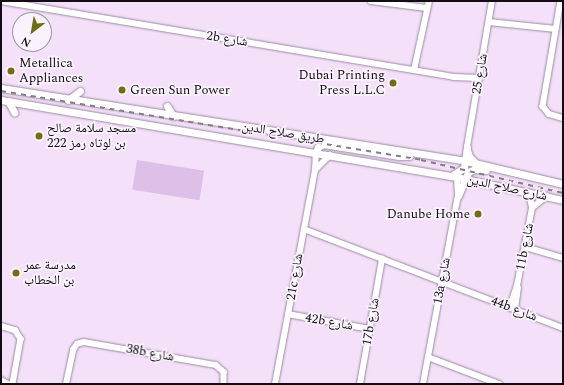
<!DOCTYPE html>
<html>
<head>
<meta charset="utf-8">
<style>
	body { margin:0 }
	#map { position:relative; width:564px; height:385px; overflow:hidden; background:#f4e1f9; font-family:Spectral,"Noto Naskh Arabic",serif }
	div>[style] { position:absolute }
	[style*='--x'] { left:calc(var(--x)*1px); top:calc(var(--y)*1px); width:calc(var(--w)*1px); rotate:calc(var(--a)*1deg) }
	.green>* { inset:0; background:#debfe8; transform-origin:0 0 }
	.roads { filter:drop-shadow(0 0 1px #9c8ba2) drop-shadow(0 0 1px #9c8ba2) }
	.minor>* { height:5.5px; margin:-2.75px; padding:0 2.75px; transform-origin:2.75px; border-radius:2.75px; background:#fff }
	.major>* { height:7px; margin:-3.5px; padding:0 3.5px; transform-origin:3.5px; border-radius:3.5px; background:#fff }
	.rail>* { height:1.5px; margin-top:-0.75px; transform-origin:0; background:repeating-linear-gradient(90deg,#887b8c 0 5px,transparent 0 10px) }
	.dots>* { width:11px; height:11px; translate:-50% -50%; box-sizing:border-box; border:2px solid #faf2fc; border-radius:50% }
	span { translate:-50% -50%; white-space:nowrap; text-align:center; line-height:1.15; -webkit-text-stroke:3.5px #faf2fc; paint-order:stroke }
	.street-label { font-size:13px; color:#120c14 }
	.poi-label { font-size:13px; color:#120c14 }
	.left { translate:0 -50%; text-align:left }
	.right { translate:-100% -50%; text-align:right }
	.frame { position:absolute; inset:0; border:2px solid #120c14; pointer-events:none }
	.north { position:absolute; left:12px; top:12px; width:40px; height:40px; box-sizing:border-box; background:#faf2fc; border:1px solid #9d969f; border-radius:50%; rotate:211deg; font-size:11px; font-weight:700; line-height:16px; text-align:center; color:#120c14 }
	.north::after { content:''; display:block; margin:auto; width:14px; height:18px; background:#706e10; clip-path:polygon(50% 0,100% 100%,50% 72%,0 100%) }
</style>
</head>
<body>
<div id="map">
	<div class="green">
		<div style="left:137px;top:160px;width:68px;height:30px;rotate:9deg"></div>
	</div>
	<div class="roads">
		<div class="minor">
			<div style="--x:1;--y:1;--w:459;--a:9.5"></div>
			<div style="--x:454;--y:77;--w:25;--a:2"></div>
			<div style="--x:371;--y:1;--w:56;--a:7.1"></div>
			<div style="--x:561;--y:1;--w:107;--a:99.7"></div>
			<div style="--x:543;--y:106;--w:10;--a:53"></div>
			<div style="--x:549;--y:114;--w:15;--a:16"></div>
			<div style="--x:489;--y:22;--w:67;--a:6"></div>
			<div style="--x:414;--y:70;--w:71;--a:-77.7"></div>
			<div style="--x:476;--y:163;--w:8;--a:-135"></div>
			<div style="--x:470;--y:157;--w:10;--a:-107"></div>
			<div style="--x:467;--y:147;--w:148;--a:-80.3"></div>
			<div style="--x:315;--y:170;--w:21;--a:-45"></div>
			<div style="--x:532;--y:208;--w:19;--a:-39"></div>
			<div style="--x:304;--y:229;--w:277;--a:20.9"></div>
			<div style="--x:525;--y:247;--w:40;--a:16"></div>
			<div style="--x:510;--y:307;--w:22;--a:-72"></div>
			<div style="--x:517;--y:286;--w:79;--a:-79.1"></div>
			<div style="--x:532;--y:208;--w:10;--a:-101"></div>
			<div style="--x:530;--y:198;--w:8;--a:-135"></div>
			<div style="--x:515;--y:309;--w:21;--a:-82"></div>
			<div style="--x:288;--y:314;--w:83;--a:10.4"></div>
			<div style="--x:1;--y:326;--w:15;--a:16"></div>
			<div style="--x:15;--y:330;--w:11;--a:56"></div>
			<div style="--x:21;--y:339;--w:46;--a:100.1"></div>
			<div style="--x:428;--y:357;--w:76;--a:20.8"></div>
			<div style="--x:1;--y:380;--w:8;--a:30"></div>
			<div style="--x:66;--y:384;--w:35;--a:-78"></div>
			<div style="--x:73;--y:350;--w:7;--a:-56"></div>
			<div style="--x:77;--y:344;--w:7;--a:-16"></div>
			<div style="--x:84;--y:342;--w:134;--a:9.9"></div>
			<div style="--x:216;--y:365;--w:11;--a:41"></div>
			<div style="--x:224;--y:372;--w:12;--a:90"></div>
			<div style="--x:275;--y:384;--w:218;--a:-79.4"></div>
			<div style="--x:315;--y:170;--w:17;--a:-87"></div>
			<div style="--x:360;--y:384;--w:127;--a:-80"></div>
			<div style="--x:423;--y:384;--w:191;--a:-79.5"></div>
			<div style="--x:458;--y:196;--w:19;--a:-93"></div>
		</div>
		<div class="major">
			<div style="--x:1;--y:88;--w:471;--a:8.9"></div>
			<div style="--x:466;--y:161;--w:100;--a:13.3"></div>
			<div style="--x:1;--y:100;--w:456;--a:9.6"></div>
			<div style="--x:451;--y:176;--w:115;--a:12.1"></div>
			<div style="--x:68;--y:100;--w:15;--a:-37"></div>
			<div style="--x:8;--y:101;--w:13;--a:61"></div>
			<div style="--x:167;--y:106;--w:12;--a:59"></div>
			<div style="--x:316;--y:153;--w:6;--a:-72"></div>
			<div style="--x:318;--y:147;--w:6;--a:-31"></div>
			<div style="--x:323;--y:144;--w:77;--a:9"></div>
			<div style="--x:399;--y:156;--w:10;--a:0"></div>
			<div style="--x:451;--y:176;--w:15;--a:-32"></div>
			<div style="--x:464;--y:168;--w:21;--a:-82"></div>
			<div style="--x:458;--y:196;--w:26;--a:-67"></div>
			<div style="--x:468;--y:172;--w:8;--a:-23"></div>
			<div style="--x:475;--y:169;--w:11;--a:5"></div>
		</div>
	</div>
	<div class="rail">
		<div style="--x:1;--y:91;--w:426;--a:9.3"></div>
		<div style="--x:421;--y:160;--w:146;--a:13.1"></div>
	</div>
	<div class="dots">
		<div style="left:11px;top:71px;background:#706e10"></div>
		<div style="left:393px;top:83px;background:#706e10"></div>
		<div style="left:122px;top:90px;background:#706e10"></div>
		<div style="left:39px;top:136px;background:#706e10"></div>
		<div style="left:478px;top:214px;background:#706e10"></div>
		<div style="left:16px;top:273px;background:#706e10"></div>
	</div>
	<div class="street-label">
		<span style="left:227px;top:39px;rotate:9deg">2b شارع</span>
		<span style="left:480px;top:74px;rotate:-80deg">شارع 25</span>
		<span style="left:283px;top:133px;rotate:9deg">طريق صلاح الدين</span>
		<span style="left:507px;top:188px;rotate:12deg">شارع صلاح الدين</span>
		<span style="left:525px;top:247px;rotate:-79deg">11b شارع</span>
		<span style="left:295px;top:277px;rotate:-80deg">21c شارع</span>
		<span style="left:442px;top:281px;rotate:-79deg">13a شارع</span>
		<span style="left:514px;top:309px;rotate:21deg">44b شارع</span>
		<span style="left:329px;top:322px;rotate:10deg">42b شارع</span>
		<span style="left:371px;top:322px;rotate:-80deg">17b شارع</span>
		<span style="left:150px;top:353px;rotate:10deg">38b شارع</span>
	</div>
	<div class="poi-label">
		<span class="left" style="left:19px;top:71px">Metallica<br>Appliances</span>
		<span class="right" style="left:385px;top:83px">Dubai Printing<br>Press L.L.C</span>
		<span class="left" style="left:130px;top:90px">Green Sun Power</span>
		<span class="left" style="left:47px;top:136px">مسجد سلامة صالح<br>بن لوتاه رمز 222</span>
		<span class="right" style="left:470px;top:214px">Danube Home</span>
		<span class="left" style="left:24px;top:273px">مدرسة عمر<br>بن الخطاب</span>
	</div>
	<div class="frame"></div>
	<div class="north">N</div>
</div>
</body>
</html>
